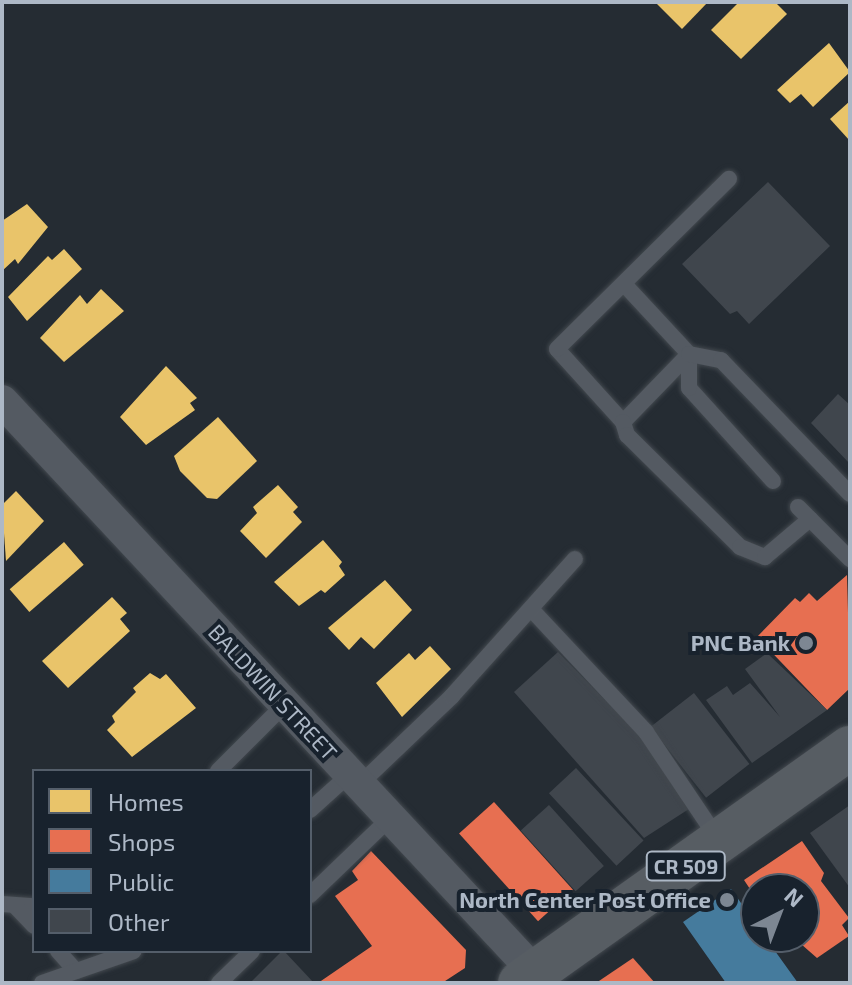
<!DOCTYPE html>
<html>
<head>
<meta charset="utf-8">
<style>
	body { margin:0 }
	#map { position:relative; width:852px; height:985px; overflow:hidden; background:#252c33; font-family:"Exo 2",sans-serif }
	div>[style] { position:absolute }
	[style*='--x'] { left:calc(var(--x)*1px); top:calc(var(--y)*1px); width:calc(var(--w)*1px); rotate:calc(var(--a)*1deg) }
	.homes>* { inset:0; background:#e9c46a; transform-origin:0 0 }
	.shops>* { inset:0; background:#e76f51; transform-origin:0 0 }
	.public>* { inset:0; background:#457b9d }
	.building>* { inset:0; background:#40464d; transform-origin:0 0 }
	.roads { filter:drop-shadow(0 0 2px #42484e) drop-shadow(0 0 2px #42484e) }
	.service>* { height:16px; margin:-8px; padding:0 8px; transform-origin:8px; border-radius:8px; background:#545a62 }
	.minor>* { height:32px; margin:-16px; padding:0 16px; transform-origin:16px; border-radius:16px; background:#545a62 }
	.primary>* { height:44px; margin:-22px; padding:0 22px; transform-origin:22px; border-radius:22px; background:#575d63 }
	.dots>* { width:22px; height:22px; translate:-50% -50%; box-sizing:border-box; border:4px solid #18222d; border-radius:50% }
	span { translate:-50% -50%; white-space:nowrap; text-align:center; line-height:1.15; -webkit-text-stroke:8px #18222d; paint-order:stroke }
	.shield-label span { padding:2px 6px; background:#18222d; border:2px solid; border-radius:6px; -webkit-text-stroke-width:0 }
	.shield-label { font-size:20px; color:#adb8c6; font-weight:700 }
	.poi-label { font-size:22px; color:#adb8c6; font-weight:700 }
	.right { translate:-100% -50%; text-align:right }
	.street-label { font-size:22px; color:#adb8c6 }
	.frame { position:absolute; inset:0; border:4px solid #adb8c6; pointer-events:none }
	.legend { position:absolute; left:32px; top:769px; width:280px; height:184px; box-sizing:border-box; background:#18222d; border:2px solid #545e6a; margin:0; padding:10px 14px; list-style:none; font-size:24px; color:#adb8c6 }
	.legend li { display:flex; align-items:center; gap:16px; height:40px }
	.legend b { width:40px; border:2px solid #545e6a }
	.north { position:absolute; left:740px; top:873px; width:80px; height:80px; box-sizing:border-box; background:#18222d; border:2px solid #545e6a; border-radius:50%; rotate:42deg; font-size:22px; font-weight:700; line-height:32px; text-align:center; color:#adb8c6 }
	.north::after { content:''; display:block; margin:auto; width:28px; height:36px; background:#7d8793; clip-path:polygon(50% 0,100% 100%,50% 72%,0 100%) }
</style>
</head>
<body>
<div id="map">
	<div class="homes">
		<div style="clip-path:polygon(655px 2px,708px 2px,682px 29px)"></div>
		<div style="clip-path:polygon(739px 2px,775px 2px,787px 14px,741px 59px,711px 30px)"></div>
		<div style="clip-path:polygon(829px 43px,850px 72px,813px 107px,801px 94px,790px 103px,777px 90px)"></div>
		<div style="clip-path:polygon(850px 101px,850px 141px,830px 119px)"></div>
		<div style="clip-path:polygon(27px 204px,48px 227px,18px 264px,15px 259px,2px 271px,2px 221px)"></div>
		<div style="clip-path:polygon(64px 249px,82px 269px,27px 321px,8px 297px,48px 256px,52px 260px)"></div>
		<div style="clip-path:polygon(101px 289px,124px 311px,64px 362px,40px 338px,80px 295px,87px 304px)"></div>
		<div style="clip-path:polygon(166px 366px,197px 398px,190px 403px,195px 410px,146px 445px,120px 417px)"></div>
		<div style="clip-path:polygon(218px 417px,257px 461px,217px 499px,207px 498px,180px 471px,174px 456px)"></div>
		<div style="clip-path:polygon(278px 485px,298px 507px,293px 512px,302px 522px,266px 558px,240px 531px,257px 513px,253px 507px)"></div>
		<div style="clip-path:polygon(16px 491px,44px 521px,6px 561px,2px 505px)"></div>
		<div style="clip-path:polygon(323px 540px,342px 562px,339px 566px,345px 575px,325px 593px,321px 590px,299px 606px,274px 582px)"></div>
		<div style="left:64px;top:542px;width:30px;height:72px;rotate:49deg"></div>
		<div style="clip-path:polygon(385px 580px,412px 610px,374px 649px,361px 637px,349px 650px,328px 628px)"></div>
		<div style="clip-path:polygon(112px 597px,127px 613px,120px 619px,130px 631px,68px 688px,42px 661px)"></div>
		<div style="clip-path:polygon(430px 646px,451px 669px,402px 717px,376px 683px,409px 653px,415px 660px)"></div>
		<div style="clip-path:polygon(150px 673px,160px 679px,166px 674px,196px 708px,132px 757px,107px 730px,115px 722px,112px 716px,136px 692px,133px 688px)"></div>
	</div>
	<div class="shops">
		<div style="clip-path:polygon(847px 575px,850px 688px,827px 710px,757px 637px,795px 598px,800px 602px,809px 593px,817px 601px)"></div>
		<div style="left:494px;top:802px;width:118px;height:47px;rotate:48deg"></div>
		<div style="clip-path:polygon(802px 841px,824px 873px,821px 881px,849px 918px,842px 925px,849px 936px,817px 958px,793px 937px,804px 937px,804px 889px,756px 889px,756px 898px,744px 880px)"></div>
		<div style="clip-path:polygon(371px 851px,466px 950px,465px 968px,442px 983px,318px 983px,372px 946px,335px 896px,358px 880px,352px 871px)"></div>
		<div style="clip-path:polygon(633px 958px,655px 983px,596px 983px)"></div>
	</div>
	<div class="public">
		<div style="clip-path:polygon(731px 889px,756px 924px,756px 937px,765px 937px,798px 983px,726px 983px,683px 922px)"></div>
	</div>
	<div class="building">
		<div style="clip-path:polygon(768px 182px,830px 246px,749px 324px,737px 311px,730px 314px,682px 264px)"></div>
		<div style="clip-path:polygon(838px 394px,850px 405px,850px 464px,811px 423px)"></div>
		<div style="clip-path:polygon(558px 652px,646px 742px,692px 807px,644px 838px,514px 692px)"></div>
		<div style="clip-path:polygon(767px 653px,827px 710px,752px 763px,706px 700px,727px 686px,733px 695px,750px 683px,780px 717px,745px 669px)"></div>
		<div style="left:694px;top:693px;width:90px;height:55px;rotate:52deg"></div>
		<div style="left:576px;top:768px;width:99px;height:37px;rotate:47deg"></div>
		<div style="left:549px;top:805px;width:82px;height:38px;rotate:48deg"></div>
		<div style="clip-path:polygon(850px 805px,850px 888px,810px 833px)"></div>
		<div style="clip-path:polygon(284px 951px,314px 983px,250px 983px,282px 951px)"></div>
	</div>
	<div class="roads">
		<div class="service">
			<div style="--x:624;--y:284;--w:96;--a:47.1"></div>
			<div style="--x:689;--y:354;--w:95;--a:134.1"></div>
			<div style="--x:623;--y:422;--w:98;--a:-132.1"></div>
			<div style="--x:557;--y:349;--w:242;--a:-44.7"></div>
			<div style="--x:623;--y:422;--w:14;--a:73"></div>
			<div style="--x:627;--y:435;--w:159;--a:44.7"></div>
			<div style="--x:740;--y:547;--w:27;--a:22"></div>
			<div style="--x:765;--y:557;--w:59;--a:-40.2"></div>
			<div style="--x:773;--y:481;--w:125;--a:-132.1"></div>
			<div style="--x:689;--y:388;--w:34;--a:-90"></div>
			<div style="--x:689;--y:354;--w:33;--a:11"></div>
			<div style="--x:721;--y:360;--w:186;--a:46.1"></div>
			<div style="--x:798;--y:507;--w:74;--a:45"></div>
			<div style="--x:531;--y:609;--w:168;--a:46.9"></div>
			<div style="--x:646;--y:732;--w:129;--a:56.1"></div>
			<div style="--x:218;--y:771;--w:93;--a:-45"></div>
			<div style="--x:359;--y:785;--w:129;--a:-43.7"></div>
			<div style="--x:452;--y:696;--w:184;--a:-48.1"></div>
			<div style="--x:310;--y:810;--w:54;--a:-42"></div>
			<div style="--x:310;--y:895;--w:111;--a:-43.9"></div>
			<div style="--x:2;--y:904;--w:32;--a:4"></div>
			<div style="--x:14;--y:905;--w:29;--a:46"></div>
			<div style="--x:58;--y:951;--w:27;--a:48"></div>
			<div style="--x:42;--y:983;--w:97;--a:-19.2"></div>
			<div style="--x:219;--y:983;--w:46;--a:-44.1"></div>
		</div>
		<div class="minor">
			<div style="--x:2;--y:401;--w:796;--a:46.99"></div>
		</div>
		<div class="primary">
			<div style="--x:520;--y:983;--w:405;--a:-35.5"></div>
		</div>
	</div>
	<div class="dots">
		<div style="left:806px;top:643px;background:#7d8793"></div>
		<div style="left:727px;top:900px;background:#7d8793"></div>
	</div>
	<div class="shield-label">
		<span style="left:686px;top:866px">CR 509</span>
	</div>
	<div class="poi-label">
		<span class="right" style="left:790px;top:643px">PNC Bank</span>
		<span class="right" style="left:711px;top:900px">North Center Post Office</span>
	</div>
	<div class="street-label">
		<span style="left:273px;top:692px;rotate:47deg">BALDWIN STREET</span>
	</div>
	<div class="frame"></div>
	<ul class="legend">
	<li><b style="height:22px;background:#e9c46a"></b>Homes</li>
	<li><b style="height:22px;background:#e76f51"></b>Shops</li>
	<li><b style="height:22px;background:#457b9d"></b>Public</li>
	<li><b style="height:22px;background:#40464d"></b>Other</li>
	</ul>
	<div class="north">N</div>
</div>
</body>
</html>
